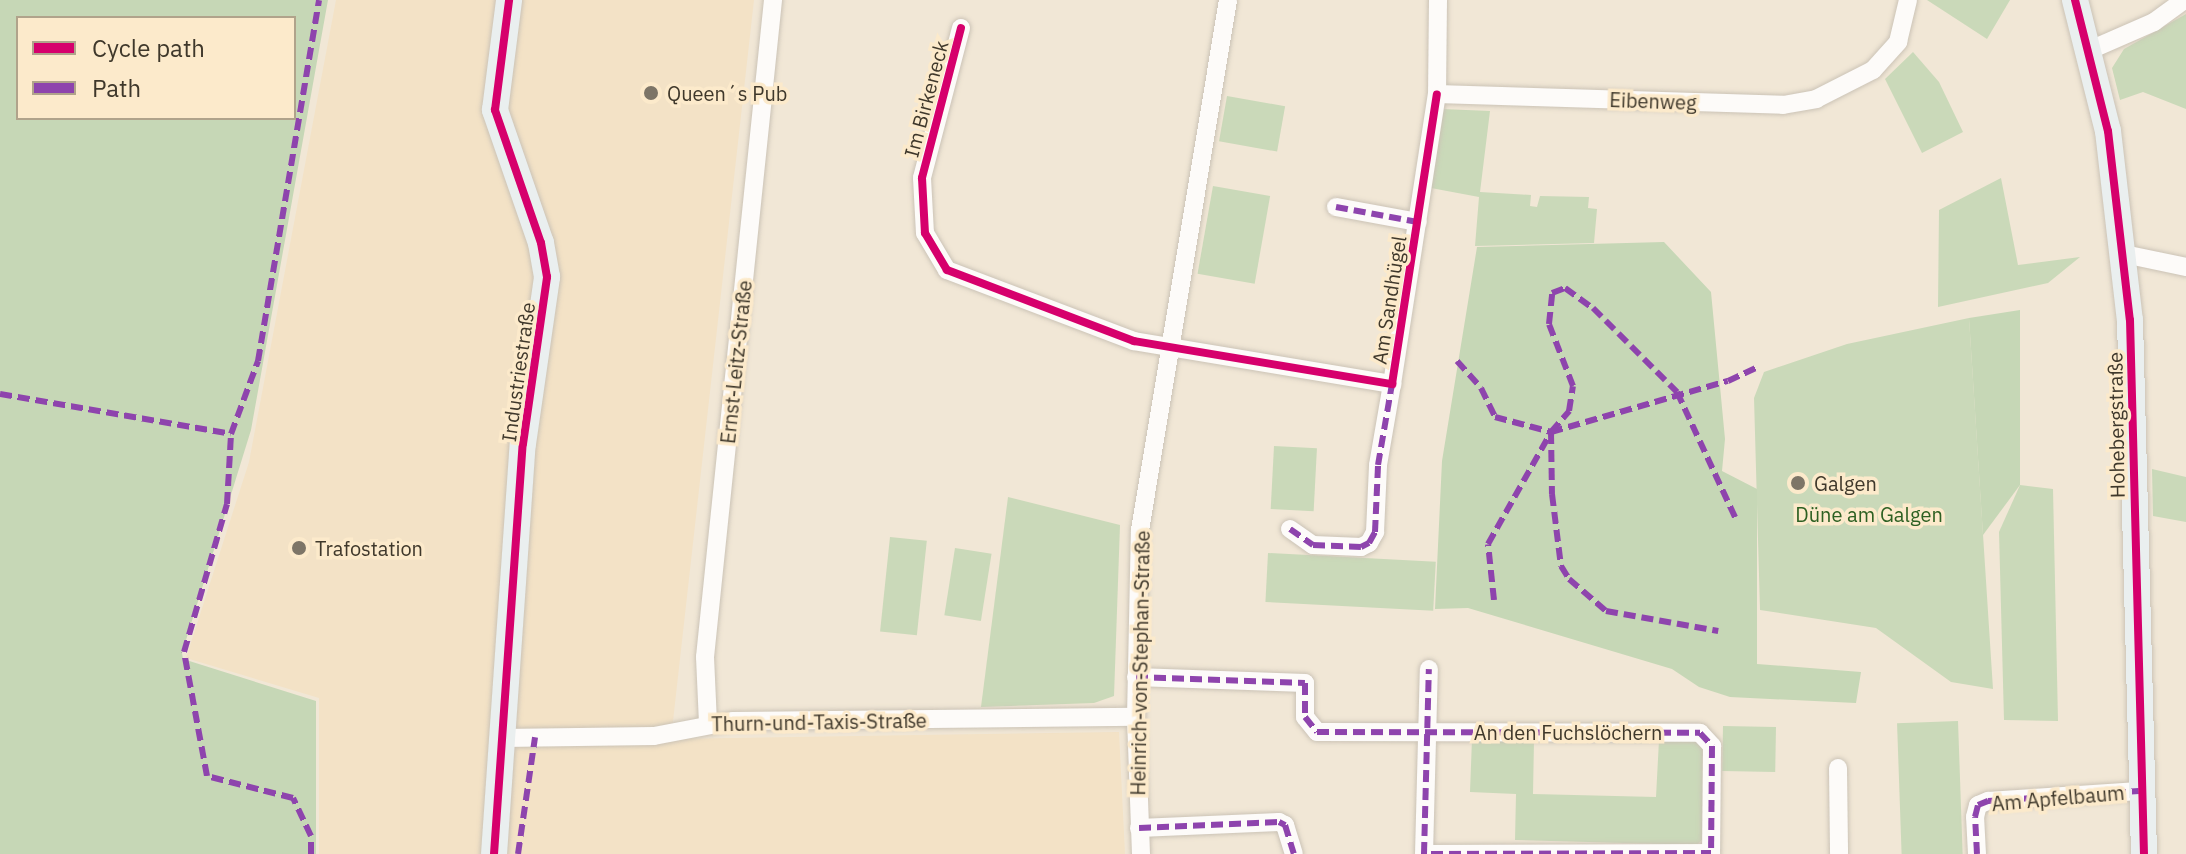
<!DOCTYPE html>
<html>
<head>
<meta charset="utf-8">
<style>
	body { margin:0 }
	#map { position:relative; width:2186px; height:854px; overflow:hidden; background:#f1e7d6; font-family:"IBM Plex Sans",sans-serif }
	div>[style] { position:absolute }
	[style*='--x'] { left:calc(var(--x)*1px); top:calc(var(--y)*1px); width:calc(var(--w)*1px); rotate:calc(var(--a)*1deg) }
	.built>* { inset:0; background:#f3e2c6 }
	.green>* { inset:0; background:#cad9b9; transform-origin:0 0 }
	.forest>* { inset:0; background:#c6d7b6 }
	.roads { filter:drop-shadow(0 0 2px #cbc3b6) drop-shadow(0 0 2px #cbc3b6) }
	.street>* { height:18px; margin:-9px; padding:0 9px; transform-origin:9px; border-radius:9px; background:#fdfbf9 }
	.secondary>* { height:26px; margin:-13px; padding:0 13px; transform-origin:13px; border-radius:13px; background:#eaefef }
	.quiet>* { height:6px; margin-top:-3px; transform-origin:0; background:repeating-linear-gradient(90deg,#8e44ad 0 12px,transparent 0 18px) }
	.cycleway>* { height:8px; margin:-4px; padding:0 4px; transform-origin:4px; border-radius:4px; background:#d6006c }
	.dots>* { width:22px; height:22px; translate:-50% -50%; box-sizing:border-box; border:4px solid #fceacb; border-radius:50% }
	span { translate:-50% -50%; white-space:nowrap; text-align:center; line-height:1.15; -webkit-text-stroke:7px #fceacb; paint-order:stroke }
	.poi-label { font-size:20px; color:#3f382b }
	.left { translate:0 -50%; text-align:left }
	.street-label { font-size:20px; color:#3f382b }
	.park-label { font-size:20px; color:#2d6022 }
	.legend { position:absolute; left:16px; top:16px; width:280px; height:104px; box-sizing:border-box; background:#fceacb; border:2px solid #b0a38b; margin:0; padding:10px 14px; list-style:none; font-size:24px; color:#3f382b }
	.legend li { display:flex; align-items:center; gap:16px; height:40px }
	.legend b { width:40px; border:2px solid #b0a38b }
</style>
</head>
<body>
<div id="map">
	<div class="built">
		<div style="clip-path:polygon(336px 0,754px 0,671px 739px,1119px 732px,1125px 854px,319px 854px,319px 698px,186px 658px,249px 462px)"></div>
	</div>
	<div class="green">
		<div style="clip-path:polygon(1927px 0,2010px 0,1987px 39px)"></div>
		<div style="clip-path:polygon(2186px 14px,2186px 109px,2143px 92px,2120px 100px,2112px 68px,2124px 49px)"></div>
		<div style="clip-path:polygon(1913px 52px,1939px 82px,1963px 132px,1922px 153px,1885px 79px)"></div>
		<div style="left:1227px;top:96px;width:59px;height:46px;rotate:10deg"></div>
		<div style="clip-path:polygon(1442px 109px,1490px 111px,1480px 192px,1531px 195px,1530px 206px,1537px 207px,1540px 196px,1589px 197px,1588px 208px,1597px 209px,1594px 243px,1475px 246px,1479px 197px,1431px 188px)"></div>
		<div style="clip-path:polygon(2001px 178px,2018px 265px,2080px 257px,2048px 283px,1938px 307px,1939px 210px)"></div>
		<div style="left:1213px;top:186px;width:58px;height:89px;rotate:10deg"></div>
		<div style="clip-path:polygon(1969px 318px,1993px 689px,1951px 682px,1876px 628px,1760px 610px,1754px 398px,1764px 372px,1847px 344px)"></div>
		<div style="left:1274px;top:446px;width:43px;height:63px;rotate:3deg"></div>
		<div style="clip-path:polygon(2152px 469px,2186px 477px,2186px 522px,2153px 516px)"></div>
		<div style="clip-path:polygon(2020px 485px,2053px 489px,2058px 721px,2004px 720px,1999px 532px)"></div>
		<div style="clip-path:polygon(1008px 497px,1120px 525px,1114px 696px,1094px 703px,981px 707px)"></div>
		<div style="left:890px;top:537px;width:37px;height:95px;rotate:6deg"></div>
		<div style="left:955px;top:548px;width:37px;height:68px;rotate:9deg"></div>
		<div style="left:1268px;top:553px;width:168px;height:49px;rotate:3deg"></div>
		<div style="left:1958px;top:721px;width:133px;height:61px;rotate:88deg"></div>
		<div style="left:1723px;top:726px;width:53px;height:45px;rotate:1deg"></div>
		<div style="clip-path:polygon(1472px 739px,1534px 741px,1533px 794px,1656px 797px,1659px 740px,1698px 740px,1706px 750px,1707px 834px,1697px 845px,1515px 840px,1516px 794px,1470px 792px)"></div>
	</div>
	<div class="forest">
		<div style="clip-path:polygon(evenodd,0 0,328px 0,251px 430px,182px 653px,183px 659px,316px 701px,316px 854px,0 854px,0 0,18px 18px,294px 18px,294px 118px,18px 118px,18px 18px)"></div>
		<div style="clip-path:polygon(1664px 242px,1711px 292px,1725px 439px,1722px 471px,1757px 489px,1757px 664px,1861px 672px,1856px 703px,1730px 697px,1699px 687px,1672px 669px,1468px 608px,1435px 609px,1442px 461px,1477px 247px)"></div>
		<div style="clip-path:polygon(2020px 310px,2020px 485px,1983px 535px,1969px 318px)"></div>
	</div>
	<div class="roads">
		<div class="street">
			<div style="--x:1438;--y:0;--w:94;--a:90.6"></div>
			<div style="--x:1437;--y:94;--w:346;--a:1.8"></div>
			<div style="--x:1783;--y:105;--w:34;--a:-10"></div>
			<div style="--x:1816;--y:99;--w:64;--a:-27"></div>
			<div style="--x:1873;--y:70;--w:38;--a:-48"></div>
			<div style="--x:1898;--y:42;--w:43;--a:-76.6"></div>
			<div style="--x:961;--y:28;--w:155;--a:104.6"></div>
			<div style="--x:922;--y:178;--w:55;--a:86.9"></div>
			<div style="--x:925;--y:233;--w:43;--a:59.3"></div>
			<div style="--x:947;--y:270;--w:200;--a:20.8"></div>
			<div style="--x:1134;--y:341;--w:262;--a:9.5"></div>
			<div style="--x:1392;--y:384;--w:293;--a:-81.2"></div>
			<div style="--x:2090;--y:50;--w:70;--a:-23.6"></div>
			<div style="--x:2154;--y:22;--w:37;--a:-36"></div>
			<div style="--x:1336;--y:207;--w:83;--a:10.4"></div>
			<div style="--x:2124;--y:254;--w:63;--a:11.8"></div>
			<div style="--x:1290;--y:529;--w:28;--a:35"></div>
			<div style="--x:1313;--y:545;--w:48;--a:2.4"></div>
			<div style="--x:1361;--y:547;--w:9;--a:-27"></div>
			<div style="--x:1369;--y:543;--w:13;--a:-61"></div>
			<div style="--x:1375;--y:532;--w:67;--a:-87.4"></div>
			<div style="--x:1378;--y:465;--w:82;--a:-80.2"></div>
			<div style="--x:1136;--y:677;--w:169;--a:2"></div>
			<div style="--x:1305;--y:683;--w:34;--a:90"></div>
			<div style="--x:1305;--y:717;--w:19;--a:51"></div>
			<div style="--x:1317;--y:732;--w:383;--a:0.1"></div>
			<div style="--x:1700;--y:733;--w:18;--a:47"></div>
			<div style="--x:1712;--y:746;--w:108;--a:90.5"></div>
			<div style="--x:708;--y:723;--w:66;--a:-92.6"></div>
			<div style="--x:705;--y:657;--w:661;--a:-84.09"></div>
			<div style="--x:502;--y:738;--w:152;--a:-0.8"></div>
			<div style="--x:654;--y:736;--w:80;--a:-10.8"></div>
			<div style="--x:733;--y:721;--w:403;--a:-0.6"></div>
			<div style="--x:1838;--y:768;--w:86;--a:89.3"></div>
			<div style="--x:1139;--y:828;--w:140;--a:-2.5"></div>
			<div style="--x:1279;--y:822;--w:7;--a:27"></div>
			<div style="--x:1285;--y:825;--w:30;--a:73"></div>
			<div style="--x:1141;--y:854;--w:137;--a:-92.1"></div>
			<div style="--x:1136;--y:717;--w:187;--a:-88.8"></div>
			<div style="--x:1140;--y:530;--w:537;--a:-80.57"></div>
			<div style="--x:1424;--y:854;--w:185;--a:-88.5"></div>
			<div style="--x:1431;--y:854;--w:280;--a:-0.2"></div>
			<div style="--x:1977;--y:854;--w:37;--a:-93"></div>
			<div style="--x:1975;--y:817;--w:12;--a:-76"></div>
			<div style="--x:1978;--y:805;--w:11;--a:-22"></div>
			<div style="--x:1988;--y:801;--w:151;--a:-3.8"></div>
		</div>
		<div class="secondary">
			<div style="--x:2075;--y:0;--w:135;--a:75.9"></div>
			<div style="--x:2108;--y:131;--w:190;--a:83.4"></div>
			<div style="--x:2130;--y:320;--w:534;--a:88.5"></div>
			<div style="--x:494;--y:854;--w:411;--a:-86"></div>
			<div style="--x:523;--y:444;--w:169;--a:-81.8"></div>
			<div style="--x:547;--y:277;--w:35;--a:-100"></div>
			<div style="--x:541;--y:243;--w:141;--a:-109.1"></div>
			<div style="--x:495;--y:110;--w:111;--a:-82.7"></div>
		</div>
	</div>
	<div class="quiet">
		<div style="--x:1336;--y:207;--w:83;--a:10.4"></div>
		<div style="--x:1457;--y:361;--w:36;--a:48"></div>
		<div style="--x:1481;--y:388;--w:32;--a:64"></div>
		<div style="--x:1495;--y:417;--w:58;--a:15"></div>
		<div style="--x:1551;--y:432;--w:184;--a:-16.1"></div>
		<div style="--x:1728;--y:381;--w:33;--a:-25"></div>
		<div style="--x:0;--y:394;--w:234;--a:9.8"></div>
		<div style="--x:1551;--y:432;--w:62;--a:89.1"></div>
		<div style="--x:1552;--y:494;--w:73;--a:82.9"></div>
		<div style="--x:1561;--y:566;--w:15;--a:58"></div>
		<div style="--x:1569;--y:579;--w:49;--a:40.9"></div>
		<div style="--x:1606;--y:611;--w:114;--a:10.1"></div>
		<div style="--x:1290;--y:529;--w:28;--a:35"></div>
		<div style="--x:1313;--y:545;--w:48;--a:2.4"></div>
		<div style="--x:1361;--y:547;--w:9;--a:-27"></div>
		<div style="--x:1369;--y:543;--w:13;--a:-61"></div>
		<div style="--x:1375;--y:532;--w:67;--a:-87.4"></div>
		<div style="--x:1378;--y:465;--w:82;--a:-80.2"></div>
		<div style="--x:1494;--y:600;--w:56;--a:-96.1"></div>
		<div style="--x:1488;--y:544;--w:129;--a:-60.6"></div>
		<div style="--x:1551;--y:432;--w:28;--a:-49"></div>
		<div style="--x:1569;--y:411;--w:25;--a:-81"></div>
		<div style="--x:1573;--y:386;--w:66;--a:-111.2"></div>
		<div style="--x:1549;--y:324;--w:31;--a:-84"></div>
		<div style="--x:1552;--y:293;--w:14;--a:-21"></div>
		<div style="--x:1565;--y:288;--w:34;--a:36"></div>
		<div style="--x:1593;--y:308;--w:119;--a:45"></div>
		<div style="--x:1677;--y:392;--w:138;--a:65.1"></div>
		<div style="--x:1136;--y:677;--w:169;--a:2"></div>
		<div style="--x:1305;--y:683;--w:34;--a:90"></div>
		<div style="--x:1305;--y:717;--w:19;--a:51"></div>
		<div style="--x:1317;--y:732;--w:383;--a:0.1"></div>
		<div style="--x:1700;--y:733;--w:18;--a:47"></div>
		<div style="--x:1712;--y:746;--w:108;--a:90.5"></div>
		<div style="--x:1139;--y:828;--w:140;--a:-2.5"></div>
		<div style="--x:1279;--y:822;--w:7;--a:27"></div>
		<div style="--x:1285;--y:825;--w:30;--a:73"></div>
		<div style="--x:311;--y:854;--w:18;--a:-90"></div>
		<div style="--x:311;--y:836;--w:42;--a:-115.3"></div>
		<div style="--x:293;--y:798;--w:89;--a:-165.7"></div>
		<div style="--x:207;--y:776;--w:126;--a:-100.5"></div>
		<div style="--x:184;--y:652;--w:154;--a:-73.8"></div>
		<div style="--x:227;--y:504;--w:70;--a:-86.7"></div>
		<div style="--x:231;--y:434;--w:78;--a:-69.7"></div>
		<div style="--x:258;--y:361;--w:366;--a:-80.4"></div>
		<div style="--x:518;--y:854;--w:118;--a:-81.7"></div>
		<div style="--x:1424;--y:854;--w:185;--a:-88.5"></div>
		<div style="--x:1431;--y:854;--w:280;--a:-0.2"></div>
		<div style="--x:1977;--y:854;--w:37;--a:-93"></div>
		<div style="--x:1975;--y:817;--w:12;--a:-76"></div>
		<div style="--x:1978;--y:805;--w:11;--a:-22"></div>
		<div style="--x:1988;--y:801;--w:151;--a:-3.8"></div>
	</div>
	<div class="cycleway">
		<div style="--x:2075;--y:0;--w:135;--a:75.9"></div>
		<div style="--x:2108;--y:131;--w:190;--a:83.4"></div>
		<div style="--x:2130;--y:320;--w:534;--a:88.5"></div>
		<div style="--x:961;--y:28;--w:155;--a:104.6"></div>
		<div style="--x:922;--y:178;--w:55;--a:86.9"></div>
		<div style="--x:925;--y:233;--w:43;--a:59.3"></div>
		<div style="--x:947;--y:270;--w:200;--a:20.8"></div>
		<div style="--x:1134;--y:341;--w:262;--a:9.5"></div>
		<div style="--x:1392;--y:384;--w:293;--a:-81.2"></div>
		<div style="--x:494;--y:854;--w:411;--a:-86"></div>
		<div style="--x:523;--y:444;--w:169;--a:-81.8"></div>
		<div style="--x:547;--y:277;--w:35;--a:-100"></div>
		<div style="--x:541;--y:243;--w:141;--a:-109.1"></div>
		<div style="--x:495;--y:110;--w:111;--a:-82.7"></div>
	</div>
	<div class="dots">
		<div style="left:651px;top:93px;background:#7d7567"></div>
		<div style="left:1798px;top:483px;background:#7d7567"></div>
		<div style="left:299px;top:548px;background:#7d7567"></div>
	</div>
	<div class="poi-label">
		<span class="left" style="left:667px;top:93px">Queen´s Pub</span>
		<span class="left" style="left:1814px;top:483px">Galgen</span>
		<span class="left" style="left:315px;top:548px">Trafostation</span>
	</div>
	<div class="street-label">
		<span style="left:926px;top:99px;rotate:-75deg">Im Birkeneck</span>
		<span style="left:1653px;top:101px;rotate:2deg">Eibenweg</span>
		<span style="left:1389px;top:300px;rotate:-81deg">Am Sandhügel</span>
		<span style="left:736px;top:362px;rotate:-84deg">Ernst-Leitz-Straße</span>
		<span style="left:518px;top:372px;rotate:-82deg">Industriestraße</span>
		<span style="left:2116px;top:425px;rotate:-91deg">Hohebergstraße</span>
		<span style="left:1140px;top:663px;rotate:-89deg">Heinrich-von-Stephan-Straße</span>
		<span style="left:819px;top:722px;rotate:-1deg">Thurn-und-Taxis-Straße</span>
		<span style="left:1568px;top:732px">An den Fuchslöchern</span>
		<span style="left:2058px;top:798px;rotate:-5deg">Am Apfelbaum</span>
	</div>
	<div class="park-label">
		<span style="left:1869px;top:514px">Düne am Galgen</span>
	</div>
	<ul class="legend">
	<li><b style="height:10px;background:#d6006c"></b>Cycle path</li>
	<li><b style="height:10px;background:#8e44ad"></b>Path</li>
	</ul>
</div>
</body>
</html>
